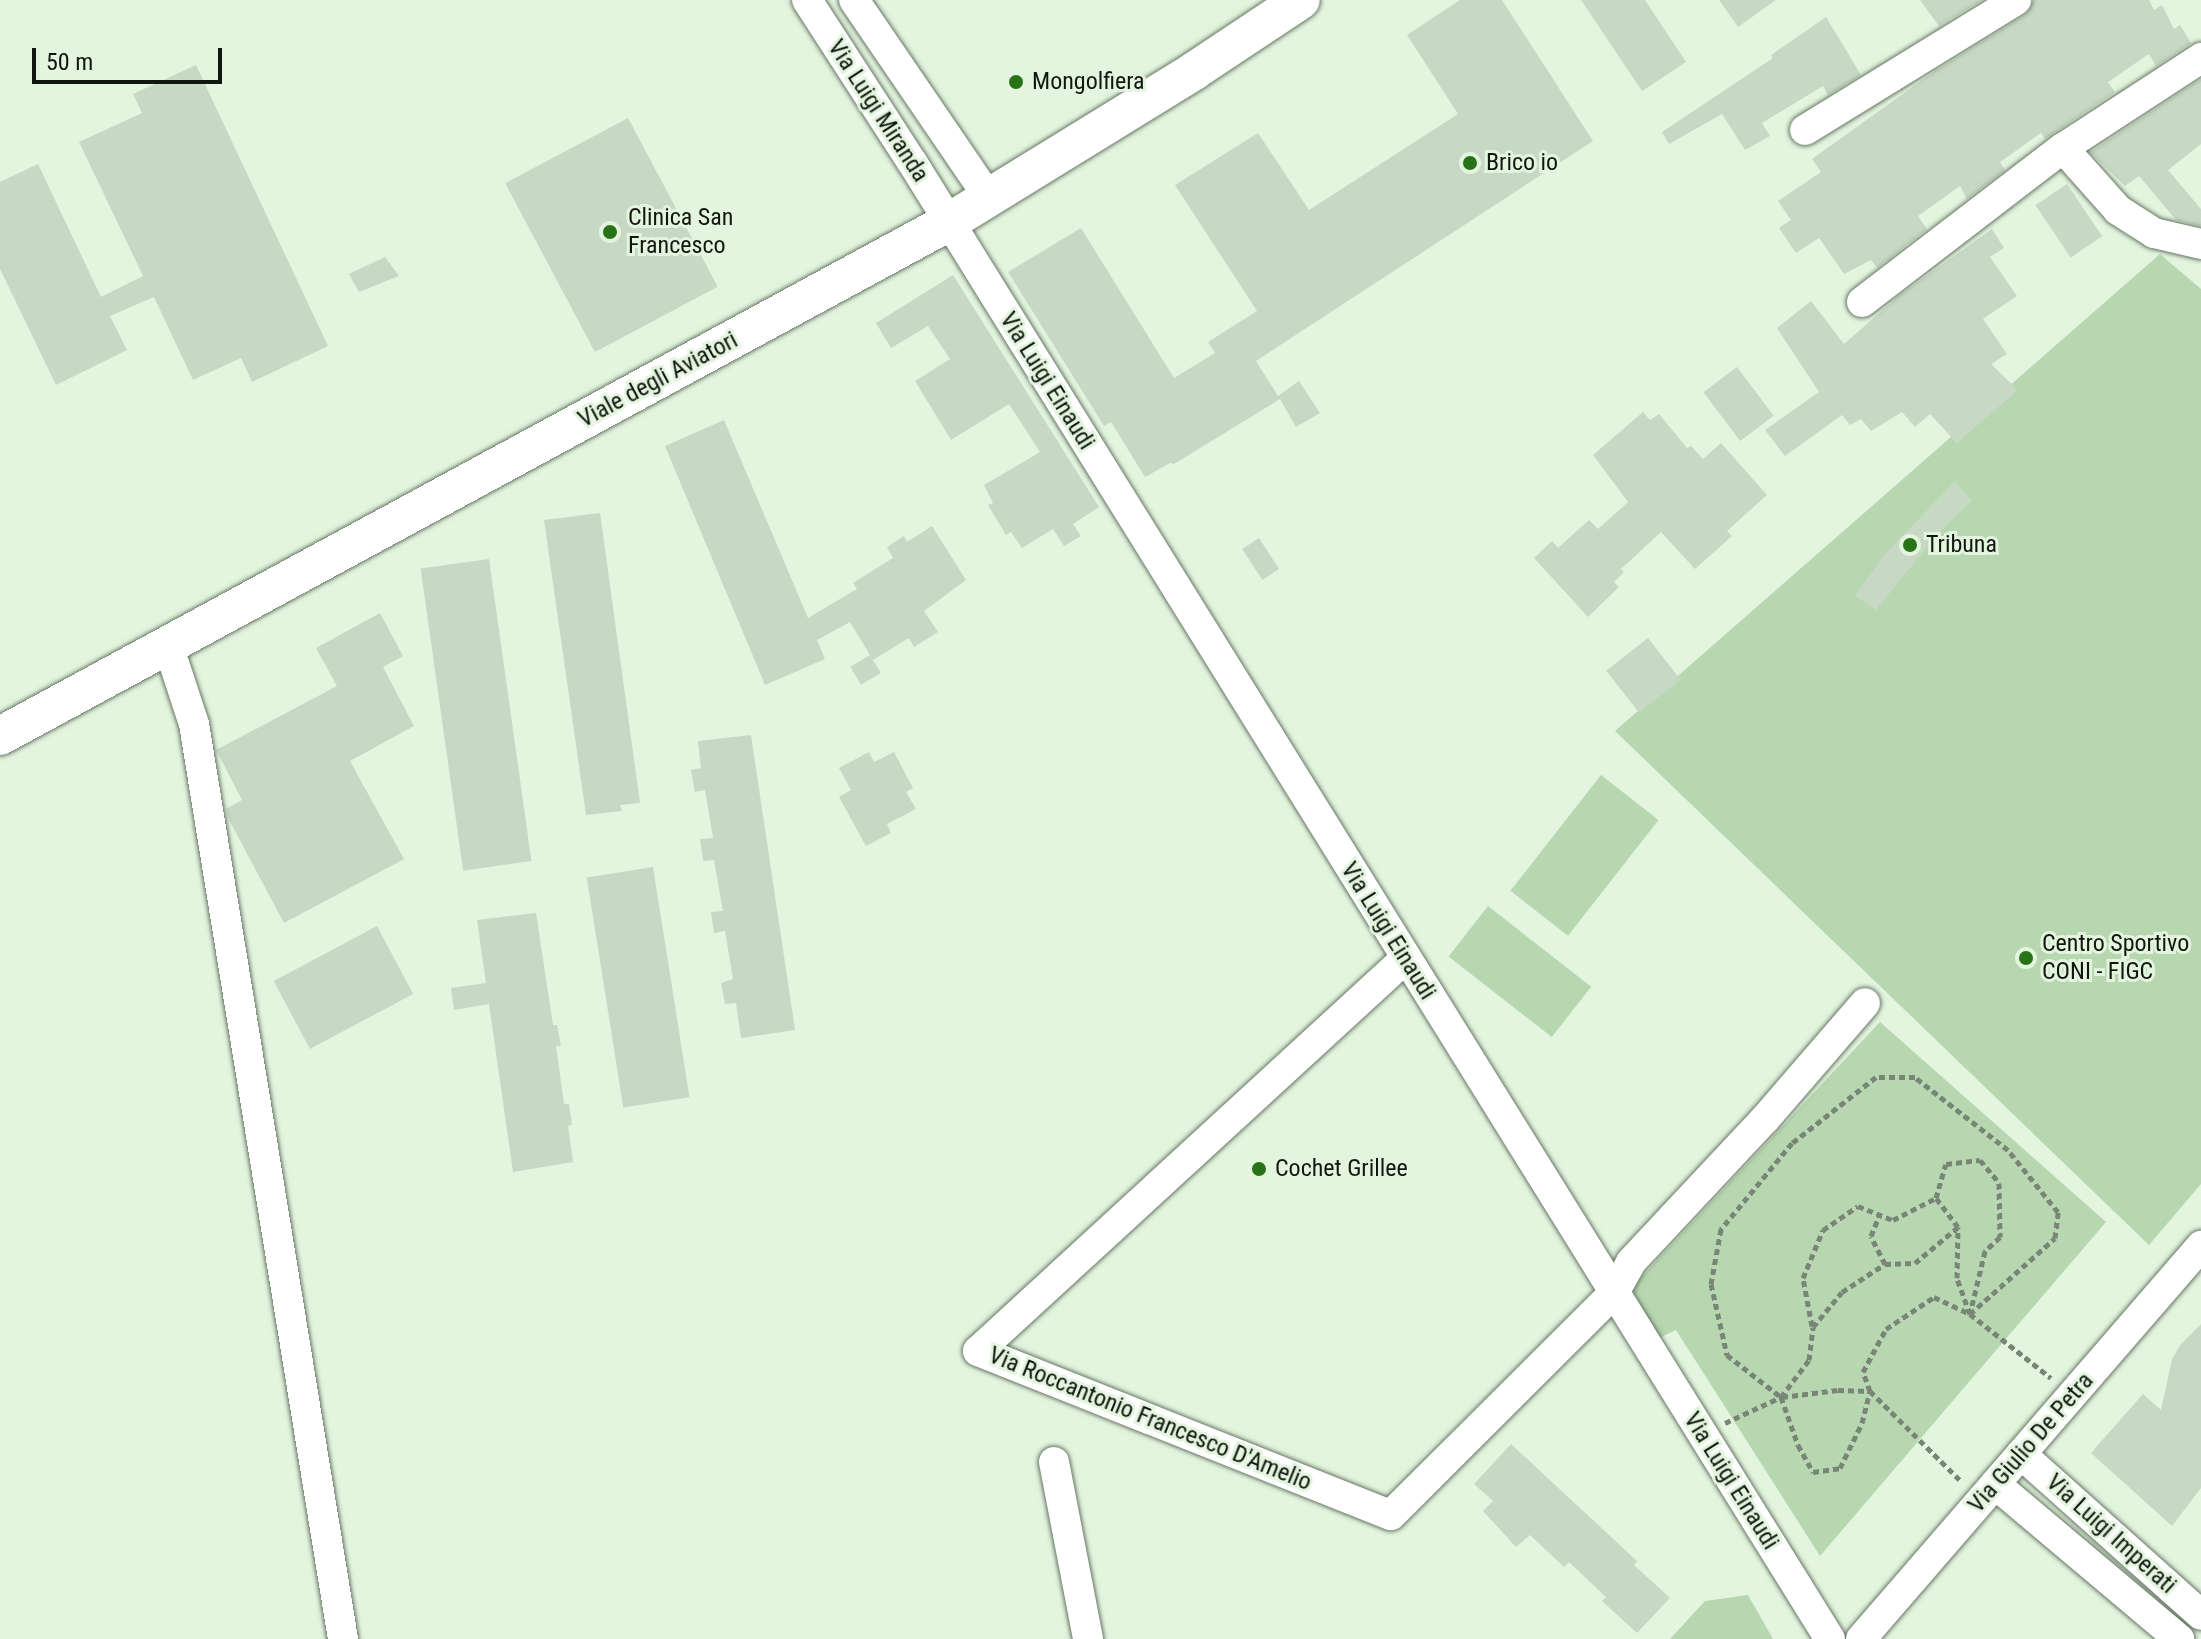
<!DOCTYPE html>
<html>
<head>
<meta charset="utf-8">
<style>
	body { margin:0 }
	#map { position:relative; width:2201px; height:1639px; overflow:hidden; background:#e3f5df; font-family:"Roboto Condensed",sans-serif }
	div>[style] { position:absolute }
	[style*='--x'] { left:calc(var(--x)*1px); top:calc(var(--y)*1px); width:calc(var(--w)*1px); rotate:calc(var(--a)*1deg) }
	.green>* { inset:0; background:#b6d7af; transform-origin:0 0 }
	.building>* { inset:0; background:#c7d8c4; transform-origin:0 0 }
	.path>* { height:5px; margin-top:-2.5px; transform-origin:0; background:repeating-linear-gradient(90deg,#798576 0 6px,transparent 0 10px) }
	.roads { filter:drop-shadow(0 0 2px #677764) drop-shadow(0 0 2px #677764) }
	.minor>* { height:30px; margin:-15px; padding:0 15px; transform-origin:15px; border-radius:15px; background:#fff }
	.major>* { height:38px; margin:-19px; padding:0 19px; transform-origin:19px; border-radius:19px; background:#fff }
	.dots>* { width:22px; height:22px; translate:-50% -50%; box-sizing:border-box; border:4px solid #e3f5df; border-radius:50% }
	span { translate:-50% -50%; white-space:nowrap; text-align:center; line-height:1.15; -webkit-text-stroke:6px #e3f5df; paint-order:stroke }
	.poi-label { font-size:24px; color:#11170f }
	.left { translate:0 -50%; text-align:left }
	.street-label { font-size:24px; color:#11170f }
	.scale { position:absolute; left:32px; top:48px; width:190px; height:36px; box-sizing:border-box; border:4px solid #11170f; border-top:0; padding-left:10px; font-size:24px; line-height:28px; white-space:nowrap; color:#11170f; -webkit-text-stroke:6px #e3f5df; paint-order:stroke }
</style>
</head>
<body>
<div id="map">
	<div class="green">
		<div style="clip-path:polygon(2160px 254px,2201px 289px,2201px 1184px,2149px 1245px,1615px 731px)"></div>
		<div style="left:1601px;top:775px;width:73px;height:147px;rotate:38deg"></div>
		<div style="left:1488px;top:906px;width:131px;height:64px;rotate:38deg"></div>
		<div style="clip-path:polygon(1880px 1022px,2106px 1222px,1820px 1556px,1676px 1330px,1659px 1338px,1631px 1288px)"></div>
		<div style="clip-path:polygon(1748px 1595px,1773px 1639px,1670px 1639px,1705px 1601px)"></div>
	</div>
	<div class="building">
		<div style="clip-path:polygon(1460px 0,1502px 0,1593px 141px,1256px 361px,1278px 396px,1299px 381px,1320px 413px,1296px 427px,1280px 399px,1174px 464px,1170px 463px,1145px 477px,1111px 422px,1104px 426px,1008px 272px,1081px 228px,1174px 378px,1215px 353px,1208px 342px,1257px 311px,1175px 185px,1258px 133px,1309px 210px,1458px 114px,1407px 35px)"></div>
		<div style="clip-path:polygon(1581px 0,1645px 0,1686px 62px,1642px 91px)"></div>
		<div style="clip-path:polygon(1719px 0,1776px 0,1738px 27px)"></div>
		<div style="clip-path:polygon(1920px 0,1982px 0,1939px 26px)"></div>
		<div style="clip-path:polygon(2034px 0,2149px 0,2154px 10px,2162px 5px,2174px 29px,2180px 25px,2191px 43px,2156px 66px,2149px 54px,2108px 82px,2115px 92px,2045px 139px,2041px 133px,2000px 162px,2005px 170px,1967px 199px,1960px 186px,1918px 216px,1927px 229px,1877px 268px,1871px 260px,1844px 274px,1819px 238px,1796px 253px,1779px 228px,1791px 220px,1778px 201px,1821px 172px,1812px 159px,1932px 73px,2025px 15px)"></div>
		<div style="clip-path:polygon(1826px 17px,1861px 75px,1828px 95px,1823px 86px,1762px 123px,1770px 136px,1745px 150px,1722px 114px,1669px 144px,1662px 132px,1773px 58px,1771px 55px)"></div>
		<div style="clip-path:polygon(196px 65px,328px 346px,252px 382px,241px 358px,193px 380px,154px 297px,110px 316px,127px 350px,56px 385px,0 269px,0 182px,38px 164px,101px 297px,143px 276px,79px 142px,142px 113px,133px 94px)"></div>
		<div style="clip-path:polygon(2201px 79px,2201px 144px,2168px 170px,2201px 209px,2201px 226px,2176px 220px,2139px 176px,2125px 186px,2090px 152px)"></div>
		<div style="left:628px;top:118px;width:191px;height:139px;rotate:62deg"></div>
		<div style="left:2067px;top:184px;width:63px;height:38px;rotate:56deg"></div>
		<div style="clip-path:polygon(1992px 229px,2004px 248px,1990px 257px,2017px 296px,1983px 319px,2007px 354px,1991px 364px,2018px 390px,1957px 443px,1930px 414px,1915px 427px,1902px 412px,1871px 431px,1861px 419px,1850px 425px,1842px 415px,1785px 456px,1765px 430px,1819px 392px,1777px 328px,1811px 301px,1844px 344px,1900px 295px)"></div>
		<div style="clip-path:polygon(385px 257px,399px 276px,359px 292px,349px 274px)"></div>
		<div style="clip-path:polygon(953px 275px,1099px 507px,1073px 524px,1081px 536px,1064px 546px,1053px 529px,1022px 548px,1011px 532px,1006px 535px,988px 505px,993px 503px,984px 485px,1040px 452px,1009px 404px,951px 440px,915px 381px,950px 359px,928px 326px,891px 348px,876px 323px)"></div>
		<div style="left:1737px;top:367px;width:61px;height:42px;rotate:53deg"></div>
		<div style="clip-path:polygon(1643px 412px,1650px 420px,1659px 414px,1687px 448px,1691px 446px,1703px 459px,1721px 443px,1767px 495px,1727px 531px,1732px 536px,1695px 569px,1661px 532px,1621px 569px,1624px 572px,1614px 582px,1619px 587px,1588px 617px,1534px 558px,1552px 541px,1558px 548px,1589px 520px,1598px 529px,1628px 502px,1593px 455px)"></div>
		<div style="clip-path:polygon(724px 420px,808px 618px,857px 589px,853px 583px,893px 558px,887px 547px,904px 536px,907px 542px,932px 526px,966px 580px,924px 611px,938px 632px,914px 647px,909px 638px,873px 660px,850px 622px,817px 640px,825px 659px,765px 685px,665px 446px)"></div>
		<div style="clip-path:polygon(1955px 481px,1972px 501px,1939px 532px,1876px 610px,1855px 596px,1884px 555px)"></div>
		<div style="clip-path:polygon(600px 513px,640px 803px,620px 805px,622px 811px,586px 815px,544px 520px)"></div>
		<div style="left:1259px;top:538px;width:37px;height:20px;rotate:57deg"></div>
		<div style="left:489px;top:559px;width:305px;height:69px;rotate:82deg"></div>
		<div style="clip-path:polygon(380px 613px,403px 656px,383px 667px,414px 726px,350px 761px,404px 859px,284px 923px,228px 818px,226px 809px,242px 800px,216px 750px,337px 686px,316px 648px)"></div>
		<div style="left:1648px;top:638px;width:53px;height:53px;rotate:52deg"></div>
		<div style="left:870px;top:655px;width:21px;height:23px;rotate:59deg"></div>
		<div style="clip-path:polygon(751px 735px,795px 1030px,741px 1038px,736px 1003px,725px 1004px,721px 983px,733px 979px,725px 931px,714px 933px,711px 912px,723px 911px,714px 860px,703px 861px,700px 839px,713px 838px,705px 790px,695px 792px,691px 770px,701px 768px,698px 741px)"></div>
		<div style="clip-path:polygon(869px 752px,874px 762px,894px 752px,913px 788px,906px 792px,916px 809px,887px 824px,891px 833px,866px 846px,839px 797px,851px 790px,839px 768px)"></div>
		<div style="left:653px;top:867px;width:233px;height:67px;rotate:81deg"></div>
		<div style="clip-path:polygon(536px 913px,553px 1025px,557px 1025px,561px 1046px,556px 1046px,564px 1104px,569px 1104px,572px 1125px,568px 1126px,573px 1162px,513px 1172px,489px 1004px,454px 1010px,451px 988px,486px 983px,477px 920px)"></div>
		<div style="left:377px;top:926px;width:77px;height:117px;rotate:62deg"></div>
		<div style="clip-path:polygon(2201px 1324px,2201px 1488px,2172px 1526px,2091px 1453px,2143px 1394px,2161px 1410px,2172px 1359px,2181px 1344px)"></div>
		<div style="clip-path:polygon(1511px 1444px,1637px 1561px,1634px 1565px,1670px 1598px,1637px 1633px,1602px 1601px,1606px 1597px,1569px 1562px,1564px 1567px,1530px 1535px,1516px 1547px,1483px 1511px,1493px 1501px,1474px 1484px)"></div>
	</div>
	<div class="path">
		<div style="--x:1885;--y:1264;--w:30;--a:-2"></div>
		<div style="--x:1915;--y:1263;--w:56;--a:-39.9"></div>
		<div style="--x:1970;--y:1314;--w:103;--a:38.3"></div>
		<div style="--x:1812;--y:1326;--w:49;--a:-100.6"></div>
		<div style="--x:1803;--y:1278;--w:52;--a:-67.4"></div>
		<div style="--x:1823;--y:1230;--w:42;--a:-34.4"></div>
		<div style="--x:1858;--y:1206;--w:38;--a:22"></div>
		<div style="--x:1893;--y:1220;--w:48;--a:-27.1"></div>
		<div style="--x:1936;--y:1198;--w:35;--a:-74"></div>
		<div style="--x:1946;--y:1164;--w:34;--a:-7"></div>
		<div style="--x:1980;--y:1160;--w:30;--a:50"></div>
		<div style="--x:1999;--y:1183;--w:54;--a:88.9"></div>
		<div style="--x:2000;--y:1237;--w:21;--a:137"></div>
		<div style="--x:1985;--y:1251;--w:65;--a:103.4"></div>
		<div style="--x:1970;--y:1314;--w:38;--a:-110"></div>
		<div style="--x:1957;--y:1278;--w:51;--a:-88.9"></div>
		<div style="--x:1958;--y:1227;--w:36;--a:-127"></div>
		<div style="--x:1782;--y:1397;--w:56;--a:-7.1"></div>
		<div style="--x:1838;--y:1390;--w:32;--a:2"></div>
		<div style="--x:1870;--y:1391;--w:129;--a:44.7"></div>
		<div style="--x:1725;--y:1423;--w:62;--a:-24.9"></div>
		<div style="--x:1781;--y:1397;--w:51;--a:70.5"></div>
		<div style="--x:1798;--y:1445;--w:31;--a:61"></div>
		<div style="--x:1813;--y:1472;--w:27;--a:-8"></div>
		<div style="--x:1840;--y:1468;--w:50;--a:-63.9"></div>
		<div style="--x:1862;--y:1423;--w:33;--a:-76"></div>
		<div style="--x:1870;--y:1391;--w:20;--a:-110"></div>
		<div style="--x:1863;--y:1372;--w:49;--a:-61.9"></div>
		<div style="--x:1886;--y:1329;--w:58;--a:-33.7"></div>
		<div style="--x:1934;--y:1297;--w:40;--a:25"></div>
		<div style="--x:1970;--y:1314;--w:114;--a:-41.8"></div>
		<div style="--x:2055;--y:1238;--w:26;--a:-83"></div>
		<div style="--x:2058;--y:1212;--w:80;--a:-128.9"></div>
		<div style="--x:2008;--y:1150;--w:118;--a:-141.9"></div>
		<div style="--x:1915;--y:1077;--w:39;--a:180"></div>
		<div style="--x:1876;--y:1077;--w:107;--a:141.8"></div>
		<div style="--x:1792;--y:1143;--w:112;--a:129.5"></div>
		<div style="--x:1721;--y:1229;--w:56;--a:100.3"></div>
		<div style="--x:1711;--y:1284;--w:73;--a:77.3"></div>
		<div style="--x:1727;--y:1355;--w:68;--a:37.9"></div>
		<div style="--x:1781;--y:1397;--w:46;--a:-52.9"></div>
		<div style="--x:1809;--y:1360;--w:33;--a:-83"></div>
		<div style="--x:1813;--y:1327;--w:45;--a:-50.4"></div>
		<div style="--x:1842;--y:1292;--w:51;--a:-33.1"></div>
		<div style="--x:1885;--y:1264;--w:31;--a:-117"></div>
		<div style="--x:1871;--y:1236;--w:24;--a:-68"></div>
	</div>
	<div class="roads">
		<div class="minor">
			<div style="--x:807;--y:0;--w:193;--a:57.1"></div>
			<div style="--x:912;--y:162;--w:1739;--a:58.14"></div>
			<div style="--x:854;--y:0;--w:241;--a:55.7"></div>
			<div style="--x:1805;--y:130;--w:248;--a:-31.6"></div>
			<div style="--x:2063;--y:148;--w:83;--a:48.4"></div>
			<div style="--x:2118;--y:210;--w:43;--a:32.6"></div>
			<div style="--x:2154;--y:233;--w:48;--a:13.2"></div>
			<div style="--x:1862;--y:302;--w:253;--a:-37.5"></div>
			<div style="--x:2063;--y:148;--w:165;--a:-33.1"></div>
			<div style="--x:168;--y:645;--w:83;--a:71.8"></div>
			<div style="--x:194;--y:724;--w:927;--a:80.75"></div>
			<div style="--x:1406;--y:958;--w:581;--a:137.44"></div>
			<div style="--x:978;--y:1351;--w:444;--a:21.7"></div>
			<div style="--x:1391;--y:1515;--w:315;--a:-44.9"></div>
			<div style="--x:1614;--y:1293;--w:35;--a:-61"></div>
			<div style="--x:1631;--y:1262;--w:196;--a:-46.9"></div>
			<div style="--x:1765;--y:1119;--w:153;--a:-49.2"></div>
			<div style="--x:2021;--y:1454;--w:241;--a:41.8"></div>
			<div style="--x:1054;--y:1462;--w:180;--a:79.1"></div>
			<div style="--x:1995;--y:1484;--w:241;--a:40.1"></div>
			<div style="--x:1861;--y:1639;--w:520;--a:-49.14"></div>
		</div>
		<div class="major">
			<div style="--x:0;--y:736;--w:1079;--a:-28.44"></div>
			<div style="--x:949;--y:222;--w:288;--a:-31.6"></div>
			<div style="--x:1194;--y:71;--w:128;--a:-33.6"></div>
		</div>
	</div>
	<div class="dots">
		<div style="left:1016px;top:82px;background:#297317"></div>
		<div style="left:1470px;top:163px;background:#297317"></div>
		<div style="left:610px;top:232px;background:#297317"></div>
		<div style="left:1910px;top:545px;background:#297317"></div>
		<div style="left:2026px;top:958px;background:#297317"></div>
		<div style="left:1259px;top:1169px;background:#297317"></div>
	</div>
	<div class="poi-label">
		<span class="left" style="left:1032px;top:82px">Mongolfiera</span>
		<span class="left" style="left:1486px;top:163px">Brico io</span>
		<span class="left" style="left:628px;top:232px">Clinica San<br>Francesco</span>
		<span class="left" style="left:1926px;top:545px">Tribuna</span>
		<span class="left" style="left:2042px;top:958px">Centro Sportivo<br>CONI - FIGC</span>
		<span class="left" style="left:1275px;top:1169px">Cochet Grillee</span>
	</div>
	<div class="street-label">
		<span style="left:878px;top:111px;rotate:57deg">Via Luigi Miranda</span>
		<span style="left:658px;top:380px;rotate:-28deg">Viale degli Aviatori</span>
		<span style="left:1047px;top:381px;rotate:58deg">Via Luigi Einaudi</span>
		<span style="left:1388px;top:931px;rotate:58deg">Via Luigi Einaudi</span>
		<span style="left:1150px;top:1419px;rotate:22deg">Via Roccantonio Francesco D'Amelio</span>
		<span style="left:2031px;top:1443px;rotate:-49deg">Via Giulio De Petra</span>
		<span style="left:1731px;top:1481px;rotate:58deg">Via Luigi Einaudi</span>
		<span style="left:2111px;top:1534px;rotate:42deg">Via Luigi Imperati</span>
	</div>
	<div class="scale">50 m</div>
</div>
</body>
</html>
